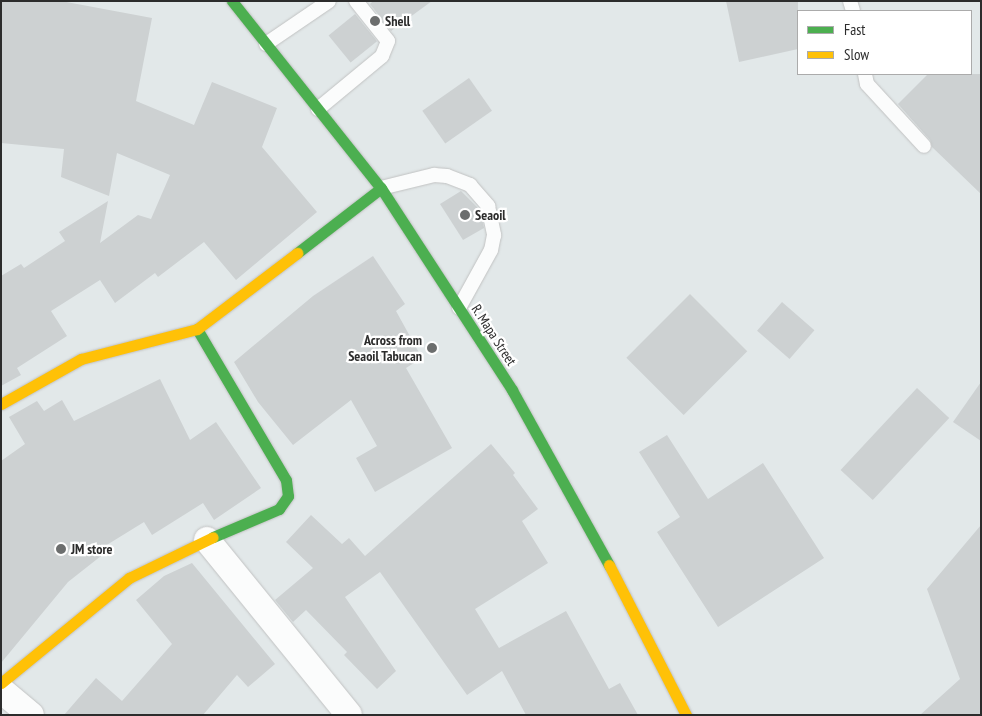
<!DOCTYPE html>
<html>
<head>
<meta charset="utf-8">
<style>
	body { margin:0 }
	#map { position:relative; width:982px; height:716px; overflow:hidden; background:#e2e8e9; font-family:"PT Sans Narrow",sans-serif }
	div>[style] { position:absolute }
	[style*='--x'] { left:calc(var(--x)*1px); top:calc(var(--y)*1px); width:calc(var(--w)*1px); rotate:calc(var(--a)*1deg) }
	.building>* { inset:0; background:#cdd1d2; transform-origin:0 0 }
	.roads { filter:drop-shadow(0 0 1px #c1c2c2) drop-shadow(0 0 1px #c1c2c2) }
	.lane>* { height:14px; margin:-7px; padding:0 7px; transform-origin:7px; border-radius:7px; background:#fbfcfc }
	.street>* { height:26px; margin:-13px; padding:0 13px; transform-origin:13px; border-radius:13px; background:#fbfcfc }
	.fast>* { height:11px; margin:-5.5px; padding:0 5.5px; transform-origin:5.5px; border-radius:5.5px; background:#4caf50 }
	.slow>* { height:11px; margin:-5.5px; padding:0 5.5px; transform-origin:5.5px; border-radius:5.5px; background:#ffc107 }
	.dots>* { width:14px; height:14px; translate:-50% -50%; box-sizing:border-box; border:2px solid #fff; border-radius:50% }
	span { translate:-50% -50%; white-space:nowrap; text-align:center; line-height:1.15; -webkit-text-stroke:4.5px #fff; paint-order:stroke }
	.poi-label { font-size:14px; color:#2c2c2c; font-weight:700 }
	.left { translate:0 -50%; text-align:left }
	.right { translate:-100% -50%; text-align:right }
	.street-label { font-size:14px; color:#2c2c2c }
	.frame { position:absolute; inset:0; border:2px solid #2c2c2c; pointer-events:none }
	.legend { position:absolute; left:797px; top:10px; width:175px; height:65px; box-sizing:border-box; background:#fff; border:1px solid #ababab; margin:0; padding:6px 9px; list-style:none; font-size:15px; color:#2c2c2c }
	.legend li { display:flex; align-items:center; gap:10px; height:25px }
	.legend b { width:25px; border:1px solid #ababab }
</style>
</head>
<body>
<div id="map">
	<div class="building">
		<div style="clip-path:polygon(1px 1px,61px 1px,152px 18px,136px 101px,194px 125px,212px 82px,277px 108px,262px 147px,317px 212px,236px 280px,204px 242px,158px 277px,155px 273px,115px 303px,100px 280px,51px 311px,67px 336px,17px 368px,21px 375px,1px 386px,1px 276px,21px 264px,24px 268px,65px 241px,59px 232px,108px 201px,100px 243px,138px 215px,151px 219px,170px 175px,117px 153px,109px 196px,61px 177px,64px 149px,1px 143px)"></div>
		<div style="clip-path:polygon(373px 1px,432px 1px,391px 31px,370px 4px)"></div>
		<div style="clip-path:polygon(726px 1px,798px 1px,798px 49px,739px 62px)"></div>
		<div style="left:355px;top:14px;width:35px;height:34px;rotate:51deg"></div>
		<div style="clip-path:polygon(928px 74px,981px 74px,981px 194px,932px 147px,930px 140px,898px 104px)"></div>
		<div style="left:469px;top:78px;width:40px;height:57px;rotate:55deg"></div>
		<div style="clip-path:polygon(461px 191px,480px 210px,484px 228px,463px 240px,440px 204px)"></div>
		<div style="clip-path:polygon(373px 256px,405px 304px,396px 311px,422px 358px,406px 368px,452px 448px,375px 492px,356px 458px,377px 446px,351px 400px,293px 445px,258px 402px,234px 362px,313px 296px)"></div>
		<div style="left:690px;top:294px;width:81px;height:90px;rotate:45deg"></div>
		<div style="left:782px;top:302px;width:43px;height:38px;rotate:41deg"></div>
		<div style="clip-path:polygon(160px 379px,190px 440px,216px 422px,261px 488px,214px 520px,203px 503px,152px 535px,144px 522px,97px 551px,101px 556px,68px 582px,1px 663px,1px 461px,25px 444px,9px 417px,37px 401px,44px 411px,62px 400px,74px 421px)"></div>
		<div style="clip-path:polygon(981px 382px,981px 441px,953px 422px)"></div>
		<div style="left:917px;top:388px;width:44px;height:112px;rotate:43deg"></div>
		<div style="clip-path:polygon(667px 435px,708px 499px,763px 463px,824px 558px,718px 627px,657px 532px,680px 517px,639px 452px)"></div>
		<div style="clip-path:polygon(491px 444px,515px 473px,513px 475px,538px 509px,522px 521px,548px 563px,475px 609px,499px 648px,566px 611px,609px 689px,620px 683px,638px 715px,526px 715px,502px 671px,467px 695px,380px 572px,345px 597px,396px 671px,377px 689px,344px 655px,347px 652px,306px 610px,293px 622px,275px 600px,313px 568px,286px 542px,311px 515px,342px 544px,349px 538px,365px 556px)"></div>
		<div style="clip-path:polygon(981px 525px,981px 715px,920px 715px,960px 679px,927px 589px)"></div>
		<div style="clip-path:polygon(192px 563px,275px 664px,248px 687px,237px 675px,203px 715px,64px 715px,96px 678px,122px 701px,165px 652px,172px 644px,136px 600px,164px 576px)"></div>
	</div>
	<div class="roads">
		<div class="lane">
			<div style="--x:850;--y:1;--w:10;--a:73"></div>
			<div style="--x:266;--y:44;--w:76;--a:-34.3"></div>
			<div style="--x:865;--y:74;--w:10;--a:79"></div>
			<div style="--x:867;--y:84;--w:84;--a:47.4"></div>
			<div style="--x:318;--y:109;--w:83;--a:-39.6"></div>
			<div style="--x:382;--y:56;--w:16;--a:-68"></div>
			<div style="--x:388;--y:41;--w:51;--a:-128.7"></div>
			<div style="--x:381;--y:188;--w:55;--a:-13.8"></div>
			<div style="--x:434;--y:175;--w:13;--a:4"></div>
			<div style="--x:447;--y:176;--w:25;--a:21"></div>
			<div style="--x:470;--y:185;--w:28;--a:49"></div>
			<div style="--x:488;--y:206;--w:30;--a:78"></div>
			<div style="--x:494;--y:235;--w:15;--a:101"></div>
			<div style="--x:491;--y:250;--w:66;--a:118.9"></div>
		</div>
		<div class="street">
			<div style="--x:207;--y:540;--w:225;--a:50.9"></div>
			<div style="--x:1;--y:690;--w:39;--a:40"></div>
		</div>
		<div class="fast">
			<div style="--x:232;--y:1;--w:239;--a:51.5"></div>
			<div style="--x:381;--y:188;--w:241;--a:57"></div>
			<div style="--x:512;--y:390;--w:200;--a:61"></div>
			<div style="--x:297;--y:253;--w:106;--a:-37.7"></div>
			<div style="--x:197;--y:329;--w:175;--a:59.5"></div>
			<div style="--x:286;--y:480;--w:16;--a:83"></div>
			<div style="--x:288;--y:496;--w:16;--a:125"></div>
			<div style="--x:279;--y:509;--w:72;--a:157"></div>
		</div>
		<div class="slow">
			<div style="--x:1;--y:404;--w:92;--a:-29.4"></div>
			<div style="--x:81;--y:359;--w:120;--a:-14.5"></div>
			<div style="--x:197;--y:329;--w:126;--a:-37.2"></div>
			<div style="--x:609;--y:565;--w:169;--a:62.8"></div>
			<div style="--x:1;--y:683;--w:166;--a:-39.4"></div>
			<div style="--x:129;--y:578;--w:93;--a:-26"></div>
		</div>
	</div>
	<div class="dots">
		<div style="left:375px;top:21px;background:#6c6e6e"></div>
		<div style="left:465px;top:215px;background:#6c6e6e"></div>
		<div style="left:432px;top:348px;background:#6c6e6e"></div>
		<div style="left:61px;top:549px;background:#6c6e6e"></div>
	</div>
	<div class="poi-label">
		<span class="left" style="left:385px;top:21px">Shell</span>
		<span class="left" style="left:475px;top:215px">Seaoil</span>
		<span class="right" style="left:422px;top:348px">Across from<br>Seaoil Tabucan</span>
		<span class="left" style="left:71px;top:549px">JM store</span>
	</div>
	<div class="street-label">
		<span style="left:494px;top:335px;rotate:57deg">R. Mapa Street</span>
	</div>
	<div class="frame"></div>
	<ul class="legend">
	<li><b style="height:6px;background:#4caf50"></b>Fast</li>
	<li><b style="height:6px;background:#ffc107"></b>Slow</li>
	</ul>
</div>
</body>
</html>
